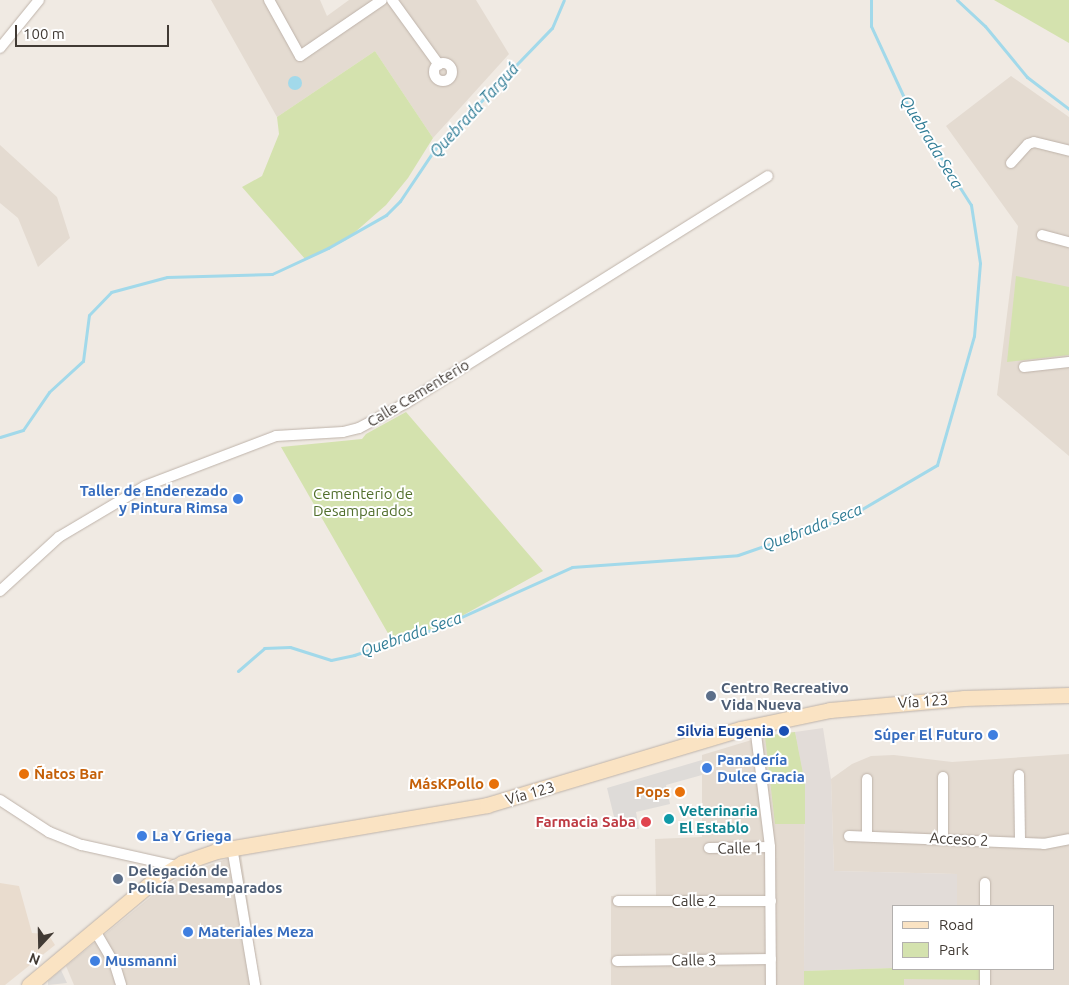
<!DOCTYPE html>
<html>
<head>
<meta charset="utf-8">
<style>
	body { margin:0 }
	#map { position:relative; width:1069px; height:985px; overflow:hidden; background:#f0eae3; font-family:Ubuntu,sans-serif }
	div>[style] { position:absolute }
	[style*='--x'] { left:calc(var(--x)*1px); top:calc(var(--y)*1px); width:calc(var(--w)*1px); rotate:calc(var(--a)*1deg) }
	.residential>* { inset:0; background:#e4dbd1 }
	.industrial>* { inset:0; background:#e2dcd8 }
	.education>* { inset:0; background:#e9dcce }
	.green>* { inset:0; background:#d4e2ae }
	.parking>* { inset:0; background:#dedbd8 }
	.water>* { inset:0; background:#a2d9ea }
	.round { border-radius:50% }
	.stream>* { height:3px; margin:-1.5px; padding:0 1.5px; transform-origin:1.5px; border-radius:1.5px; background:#a2d9ea }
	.roads { filter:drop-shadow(0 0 1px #beb3aa) drop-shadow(0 0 1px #beb3aa) }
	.minor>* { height:10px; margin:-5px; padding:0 5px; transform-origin:5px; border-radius:5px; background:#fff }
	.minor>.ring { margin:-5px; padding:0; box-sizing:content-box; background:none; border:10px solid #fff; border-radius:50% }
	.secondary>* { height:15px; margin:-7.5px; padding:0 7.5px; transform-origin:7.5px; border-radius:7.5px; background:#fae3c3 }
	.dots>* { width:14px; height:14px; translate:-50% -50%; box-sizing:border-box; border:2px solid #fff; border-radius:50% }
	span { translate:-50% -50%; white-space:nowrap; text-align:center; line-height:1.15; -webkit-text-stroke:4px #fff; paint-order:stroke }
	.street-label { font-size:15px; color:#413a34 }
	.shop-label { font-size:15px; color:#366cbe; font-weight:700 }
	.right { translate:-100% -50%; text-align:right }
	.left { translate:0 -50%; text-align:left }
	.park-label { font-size:15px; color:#516e2c }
	.service-label { font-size:15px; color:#4e5e75; font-weight:700 }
	.transit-label { font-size:15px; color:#164399; font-weight:700 }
	.food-label { font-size:15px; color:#c56008; font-weight:700 }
	.culture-label { font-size:15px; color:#0d838f; font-weight:700 }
	.health-label { font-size:15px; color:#be3a42; font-weight:700 }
	.water-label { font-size:16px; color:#317d96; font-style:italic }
	.legend { position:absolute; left:892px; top:905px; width:162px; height:65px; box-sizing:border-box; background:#fff; border:1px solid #b3b0ae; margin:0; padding:6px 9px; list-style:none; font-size:15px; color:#413a34 }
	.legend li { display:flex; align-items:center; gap:10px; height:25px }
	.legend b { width:25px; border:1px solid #b3b0ae }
	.north { position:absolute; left:15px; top:920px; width:50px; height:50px; -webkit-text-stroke:4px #fff; paint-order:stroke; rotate:201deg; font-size:14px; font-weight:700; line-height:20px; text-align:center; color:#413a34 }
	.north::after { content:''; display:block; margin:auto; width:18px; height:22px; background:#413a34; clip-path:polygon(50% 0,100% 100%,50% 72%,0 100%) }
	.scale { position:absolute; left:15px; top:25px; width:154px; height:22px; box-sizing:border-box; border:2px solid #413a34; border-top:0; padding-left:6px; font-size:15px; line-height:18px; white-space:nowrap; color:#413a34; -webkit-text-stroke:4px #fff; paint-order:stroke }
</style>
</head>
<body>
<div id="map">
	<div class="residential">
		<div style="clip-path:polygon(211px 0,320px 0,327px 16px,349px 0,476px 0,509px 54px,433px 138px,375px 51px,277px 117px)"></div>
		<div style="clip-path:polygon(1011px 76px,1069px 117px,1069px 456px,997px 395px,1018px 226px,946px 126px)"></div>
		<div style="clip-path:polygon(0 145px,57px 197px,70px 238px,38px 267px,18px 218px,0 203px)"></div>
		<div style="clip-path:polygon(795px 732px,805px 784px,804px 971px,1053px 969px,1053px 906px,957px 906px,957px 874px,834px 871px,831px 779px,852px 764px,871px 756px,894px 755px,952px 762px,1069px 754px,1069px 985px,611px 985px,611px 896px,656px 896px,655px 839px,702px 837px,702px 755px,765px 736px)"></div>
		<div style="clip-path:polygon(241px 854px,260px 985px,74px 985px,66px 966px,158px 891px,186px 873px)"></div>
	</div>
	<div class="industrial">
		<div style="clip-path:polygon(823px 728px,831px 779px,834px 871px,957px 874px,957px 906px,893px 906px,893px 968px,804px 971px,805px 785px,795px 732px)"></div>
	</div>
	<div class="education">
		<div style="clip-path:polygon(0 883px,19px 886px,32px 933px,48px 934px,55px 945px,5px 985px,0 985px)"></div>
	</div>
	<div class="green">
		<div style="clip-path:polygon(994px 0,1069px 0,1069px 43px)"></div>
		<div style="clip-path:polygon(375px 51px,433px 138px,408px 178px,386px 205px,346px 240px,306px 260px,242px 187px,262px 176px,279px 134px,277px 117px)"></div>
		<div style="clip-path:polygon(1016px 276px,1069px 287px,1069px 355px,1007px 362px)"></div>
		<div style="clip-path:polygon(406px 412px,543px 571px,442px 627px,393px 642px,281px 447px,362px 439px,366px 434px)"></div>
		<div style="clip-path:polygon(795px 732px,805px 784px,805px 824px,775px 824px,765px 736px)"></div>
		<div style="clip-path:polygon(893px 968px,980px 969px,980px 980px,904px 979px,904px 985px,804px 985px,804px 971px)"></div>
	</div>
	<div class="parking">
		<div style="clip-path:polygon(702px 760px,702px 775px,666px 785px,670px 804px,636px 812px,639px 829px,617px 829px,607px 788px)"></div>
		<div style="clip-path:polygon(61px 970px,67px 983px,48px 985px,48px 981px)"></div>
	</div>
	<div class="water">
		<div class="round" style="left:288px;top:76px;width:14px;height:14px"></div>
	</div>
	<div class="stream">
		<div style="--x:957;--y:0;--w:38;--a:43"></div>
		<div style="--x:985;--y:26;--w:66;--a:50.5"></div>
		<div style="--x:1027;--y:77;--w:53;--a:37.3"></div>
		<div style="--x:0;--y:437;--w:24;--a:-17"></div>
		<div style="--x:23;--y:430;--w:46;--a:-55.6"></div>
		<div style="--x:49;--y:392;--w:46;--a:-42.4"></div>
		<div style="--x:83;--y:361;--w:46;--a:-82.6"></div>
		<div style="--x:89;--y:315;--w:32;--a:-46"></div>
		<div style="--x:111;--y:292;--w:58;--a:-15"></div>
		<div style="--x:167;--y:277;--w:105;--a:-1.6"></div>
		<div style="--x:272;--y:274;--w:62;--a:-24.9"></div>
		<div style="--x:328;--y:248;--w:67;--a:-29.6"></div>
		<div style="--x:386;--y:215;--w:20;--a:-45"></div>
		<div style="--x:400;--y:201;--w:63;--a:-56.1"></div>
		<div style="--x:435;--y:149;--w:168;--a:-46"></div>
		<div style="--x:552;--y:28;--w:30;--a:-67"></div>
		<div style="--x:238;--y:671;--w:35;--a:-41"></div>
		<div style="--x:264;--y:648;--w:26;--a:-2"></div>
		<div style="--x:290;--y:647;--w:43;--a:17.6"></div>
		<div style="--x:331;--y:660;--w:24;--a:-12"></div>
		<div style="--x:354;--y:655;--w:87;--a:-18"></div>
		<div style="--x:437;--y:628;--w:148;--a:-24.3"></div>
		<div style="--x:572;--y:567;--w:166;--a:-4.1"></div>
		<div style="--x:738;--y:555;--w:119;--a:-19.2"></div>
		<div style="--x:850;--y:516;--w:101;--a:-30.4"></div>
		<div style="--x:937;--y:465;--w:134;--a:-74"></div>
		<div style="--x:974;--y:336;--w:73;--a:-85.3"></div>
		<div style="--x:980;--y:263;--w:59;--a:-98.8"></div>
		<div style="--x:971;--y:205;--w:120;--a:-122.4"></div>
		<div style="--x:907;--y:104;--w:86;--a:-114.8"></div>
		<div style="--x:871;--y:26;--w:26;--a:-90"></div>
	</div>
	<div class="roads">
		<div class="minor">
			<div style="--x:269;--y:0;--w:64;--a:61"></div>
			<div style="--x:300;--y:56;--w:99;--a:-34.3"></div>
			<div style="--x:392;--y:0;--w:80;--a:54.1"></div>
			<div style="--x:0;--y:48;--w:62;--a:-50.9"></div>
			<div class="ring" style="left:434px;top:63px;width:8px;height:8px"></div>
			<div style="--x:1011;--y:163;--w:25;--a:-48"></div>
			<div style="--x:1028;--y:144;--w:6;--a:-18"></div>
			<div style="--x:1034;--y:142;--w:36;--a:14"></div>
			<div style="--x:1042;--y:235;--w:28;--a:15"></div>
			<div style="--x:1024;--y:367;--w:45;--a:-6.3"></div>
			<div style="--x:0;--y:591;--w:80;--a:-42.5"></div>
			<div style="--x:59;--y:537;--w:100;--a:-30.7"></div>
			<div style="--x:145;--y:486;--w:140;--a:-20.9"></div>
			<div style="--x:276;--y:436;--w:67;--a:-3.4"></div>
			<div style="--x:343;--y:432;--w:16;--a:-14"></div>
			<div style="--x:359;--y:428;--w:53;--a:-28"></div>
			<div style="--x:406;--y:403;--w:427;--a:-32.1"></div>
			<div style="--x:755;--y:726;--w:122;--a:82.9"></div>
			<div style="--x:770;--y:847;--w:138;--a:89.6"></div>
			<div style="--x:1019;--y:775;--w:67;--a:89.1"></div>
			<div style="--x:867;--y:779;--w:57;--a:90"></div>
			<div style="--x:0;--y:800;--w:59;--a:33.1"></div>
			<div style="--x:49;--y:832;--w:35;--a:22"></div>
			<div style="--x:82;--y:845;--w:96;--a:12.6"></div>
			<div style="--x:849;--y:836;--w:195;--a:2.3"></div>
			<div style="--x:1044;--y:844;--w:25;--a:-11"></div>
			<div style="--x:943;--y:838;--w:61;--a:-90"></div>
			<div style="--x:232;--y:847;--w:140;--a:80.5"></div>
			<div style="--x:709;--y:848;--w:61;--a:-0.9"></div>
			<div style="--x:985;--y:883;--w:23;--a:90"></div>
			<div style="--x:618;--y:901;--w:153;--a:0"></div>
			<div style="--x:94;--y:929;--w:42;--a:59.7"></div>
			<div style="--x:115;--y:965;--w:21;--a:73"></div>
			<div style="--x:617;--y:961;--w:154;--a:-0.7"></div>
			<div style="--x:985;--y:985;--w:16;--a:-90"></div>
		</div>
		<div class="secondary">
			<div style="--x:29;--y:985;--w:160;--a:-39.9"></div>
			<div style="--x:152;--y:882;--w:36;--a:-32"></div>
			<div style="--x:182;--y:863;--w:36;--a:-19"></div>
			<div style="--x:216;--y:851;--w:275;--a:-9.6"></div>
			<div style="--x:487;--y:805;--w:264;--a:-16.7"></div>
			<div style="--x:740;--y:729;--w:92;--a:-11.9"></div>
			<div style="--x:830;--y:710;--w:135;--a:-5.1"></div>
			<div style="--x:964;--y:698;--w:105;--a:-1.6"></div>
		</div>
	</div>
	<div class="dots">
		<div style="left:238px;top:499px;background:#3f7fe0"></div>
		<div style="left:711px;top:696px;background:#5c6f8a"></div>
		<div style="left:784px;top:731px;background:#1a4fb4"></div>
		<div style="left:993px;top:735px;background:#3f7fe0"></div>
		<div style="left:707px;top:768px;background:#3f7fe0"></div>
		<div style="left:24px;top:774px;background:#e8710a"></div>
		<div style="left:494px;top:784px;background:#e8710a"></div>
		<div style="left:680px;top:792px;background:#e8710a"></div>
		<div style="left:669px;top:819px;background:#0f9aa8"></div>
		<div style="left:646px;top:822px;background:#e0444e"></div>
		<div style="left:142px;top:836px;background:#3f7fe0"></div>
		<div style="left:118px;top:879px;background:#5c6f8a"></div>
		<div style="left:188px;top:932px;background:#3f7fe0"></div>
		<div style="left:95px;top:961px;background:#3f7fe0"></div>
	</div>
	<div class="street-label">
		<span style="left:418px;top:393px;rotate:-31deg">Calle Cementerio</span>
		<span style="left:923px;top:701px;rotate:-4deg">Vía 123</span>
		<span style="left:530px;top:793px;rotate:-16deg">Vía 123</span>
		<span style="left:959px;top:839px;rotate:3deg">Acceso 2</span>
		<span style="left:740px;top:848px;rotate:-1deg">Calle 1</span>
		<span style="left:694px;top:901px">Calle 2</span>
		<span style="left:694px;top:960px;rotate:-1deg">Calle 3</span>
	</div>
	<div class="shop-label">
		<span class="right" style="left:228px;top:499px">Taller de Enderezado<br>y Pintura Rimsa</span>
		<span class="right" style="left:983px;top:735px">Súper El Futuro</span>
		<span class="left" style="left:717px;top:768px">Panadería<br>Dulce Gracia</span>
		<span class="left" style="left:152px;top:836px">La Y Griega</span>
		<span class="left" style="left:198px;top:932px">Materiales Meza</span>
		<span class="left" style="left:105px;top:961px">Musmanni</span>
	</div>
	<div class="park-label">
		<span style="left:363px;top:502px">Cementerio de<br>Desamparados</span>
	</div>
	<div class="service-label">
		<span class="left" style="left:721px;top:696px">Centro Recreativo<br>Vida Nueva</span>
		<span class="left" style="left:128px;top:879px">Delegación de<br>Policía Desamparados</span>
	</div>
	<div class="transit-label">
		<span class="right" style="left:774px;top:731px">Silvia Eugenia</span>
	</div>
	<div class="food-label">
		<span class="left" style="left:34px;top:774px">Ñatos Bar</span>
		<span class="right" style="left:484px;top:784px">MásKPollo</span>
		<span class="right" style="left:670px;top:792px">Pops</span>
	</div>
	<div class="culture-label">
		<span class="left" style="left:679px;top:819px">Veterinaria<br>El Establo</span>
	</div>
	<div class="health-label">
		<span class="right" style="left:636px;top:822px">Farmacia Saba</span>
	</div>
	<div class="water-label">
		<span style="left:474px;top:110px;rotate:-47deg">Quebrada Targuá</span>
		<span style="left:932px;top:142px;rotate:59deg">Quebrada Seca</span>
		<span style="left:812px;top:527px;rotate:-21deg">Quebrada Seca</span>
		<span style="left:411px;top:634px;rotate:-19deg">Quebrada Seca</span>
	</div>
	<ul class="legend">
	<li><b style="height:6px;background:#fae3c3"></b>Road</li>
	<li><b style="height:14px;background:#d4e2ae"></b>Park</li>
	</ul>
	<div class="north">N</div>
	<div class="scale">100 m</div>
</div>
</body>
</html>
